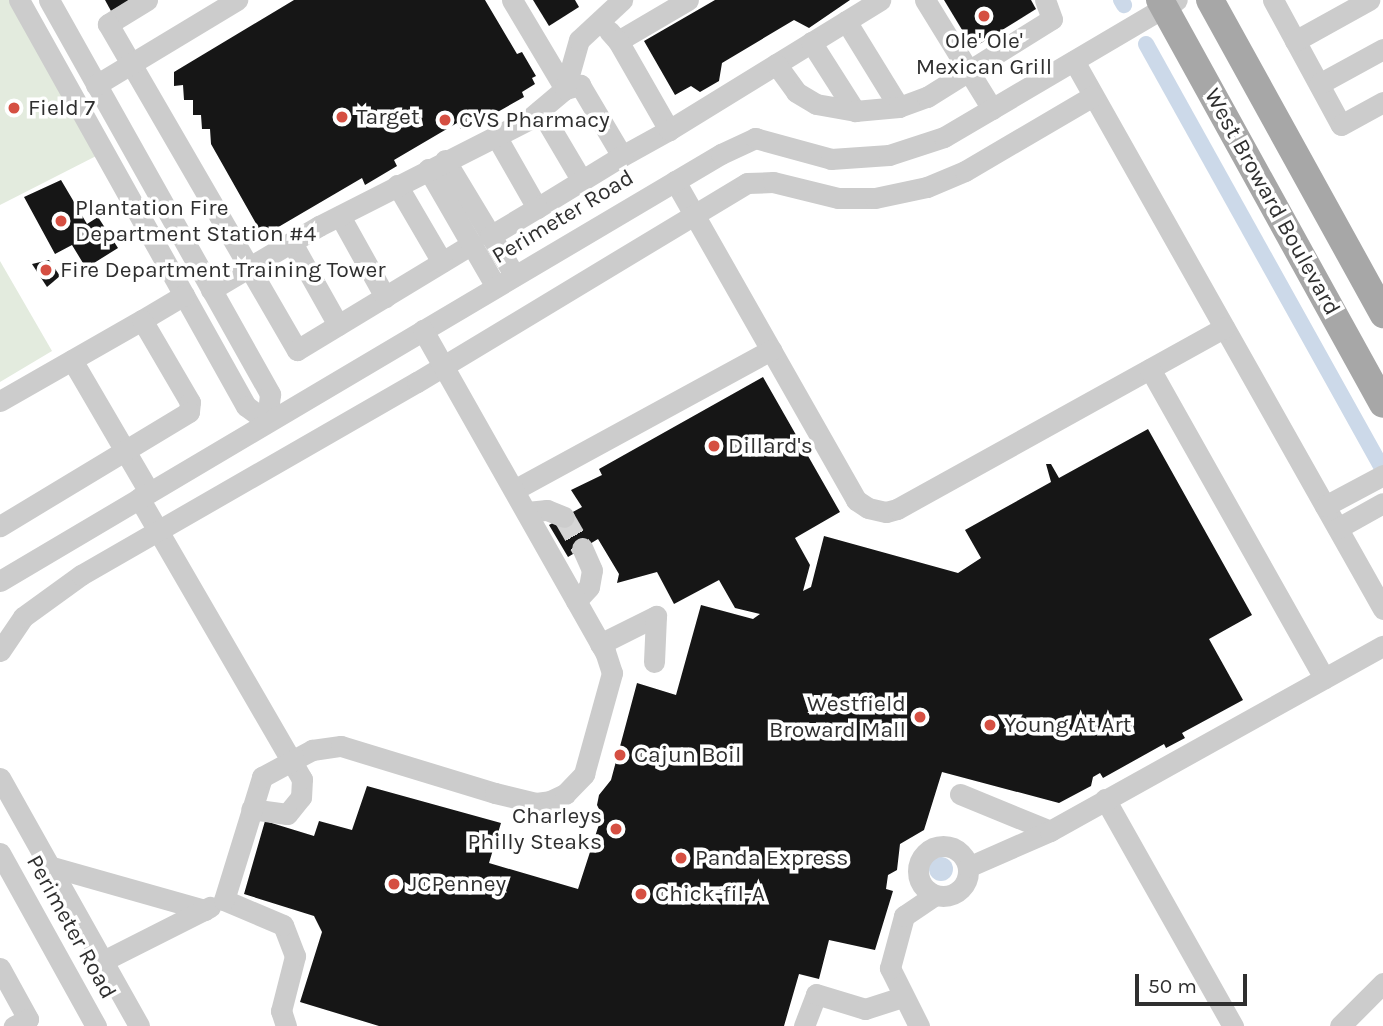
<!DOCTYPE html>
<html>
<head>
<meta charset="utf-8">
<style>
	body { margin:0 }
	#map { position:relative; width:1383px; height:1026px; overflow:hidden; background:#fff; font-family:Karla,sans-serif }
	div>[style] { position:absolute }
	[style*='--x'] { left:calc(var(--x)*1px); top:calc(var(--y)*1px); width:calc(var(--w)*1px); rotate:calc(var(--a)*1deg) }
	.green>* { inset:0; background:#e3ebde }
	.water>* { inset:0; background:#ccd9e9 }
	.round { border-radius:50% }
	.canal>* { height:16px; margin:-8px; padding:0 8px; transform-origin:8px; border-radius:8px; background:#ccd9e9 }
	.building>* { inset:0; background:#161616 }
	.minor-tunnel>* { height:21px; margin-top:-10.5px; transform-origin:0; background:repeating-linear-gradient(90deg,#d5d5d5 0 21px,transparent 0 31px) }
	.minor>* { height:21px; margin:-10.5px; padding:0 10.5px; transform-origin:10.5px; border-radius:10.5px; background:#ccc }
	.minor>.ring { margin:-10.5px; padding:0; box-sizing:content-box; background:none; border:21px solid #ccc; border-radius:50% }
	.major>* { height:28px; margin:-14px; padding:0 14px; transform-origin:14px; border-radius:14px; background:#a7a7a7 }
	.dots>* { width:19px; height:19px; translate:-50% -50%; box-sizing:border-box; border:4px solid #fff; border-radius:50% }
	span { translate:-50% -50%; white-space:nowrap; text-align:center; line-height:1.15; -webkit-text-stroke:7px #fff; paint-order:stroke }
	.poi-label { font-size:23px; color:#2f2f2f }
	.left { translate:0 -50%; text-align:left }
	.right { translate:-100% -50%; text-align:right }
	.street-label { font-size:23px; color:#2f2f2f }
	.scale { position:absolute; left:1135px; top:974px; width:112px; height:32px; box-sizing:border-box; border:4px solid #2f2f2f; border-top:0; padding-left:9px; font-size:21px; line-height:24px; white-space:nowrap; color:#2f2f2f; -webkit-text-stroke:5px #fff; paint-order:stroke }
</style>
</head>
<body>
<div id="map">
	<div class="green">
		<div style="clip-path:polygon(0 0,19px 0,104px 152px,0 205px)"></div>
		<div style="clip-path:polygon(0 261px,52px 351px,0 382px)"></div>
	</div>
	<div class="water">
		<div class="round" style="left:929px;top:857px;width:24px;height:24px"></div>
	</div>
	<div class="canal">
		<div style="--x:1121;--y:0;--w:6;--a:59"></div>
		<div style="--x:1146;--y:44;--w:484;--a:60.9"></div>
	</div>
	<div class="building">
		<div style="clip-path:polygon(105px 0,131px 0,111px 11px)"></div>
		<div style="clip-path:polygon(294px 0,485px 0,517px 54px,522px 52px,536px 76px,532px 78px,535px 84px,522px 92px,524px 97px,487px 118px,485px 115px,461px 129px,457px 123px,394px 160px,397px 166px,365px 185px,362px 178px,263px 236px,211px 144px,210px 129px,202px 129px,201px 115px,193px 115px,193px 100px,184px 100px,183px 85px,174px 86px,174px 72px)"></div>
		<div style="clip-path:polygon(533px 0,575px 0,579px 7px,549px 26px)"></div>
		<div style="clip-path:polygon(715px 0,850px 0,809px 28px,794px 20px,722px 63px,719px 81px,700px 92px,691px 86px,675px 95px,644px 41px)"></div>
		<div style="clip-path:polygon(944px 0,1031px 0,1036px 9px,973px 48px)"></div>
		<div style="clip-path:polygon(61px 180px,87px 224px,98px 217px,118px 248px,86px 268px,72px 245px,55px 254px,24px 197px)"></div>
		<div style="clip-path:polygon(49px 260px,60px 276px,47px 287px,32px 264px)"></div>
		<div style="clip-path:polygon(763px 377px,840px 512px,795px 538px,810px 565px,803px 591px,811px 587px,824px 536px,958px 573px,981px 558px,965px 530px,1051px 482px,1046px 464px,1051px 464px,1059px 478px,1148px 429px,1252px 615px,1209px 639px,1243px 700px,1182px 733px,1185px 738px,1166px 748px,1164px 744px,1103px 778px,1100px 773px,1093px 777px,1091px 786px,1059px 803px,942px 772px,924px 830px,900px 844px,897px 870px,888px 875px,886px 889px,893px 891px,875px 950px,829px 940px,819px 979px,799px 974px,784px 1026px,379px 1026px,300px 1002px,322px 932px,314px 916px,244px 894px,265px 821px,314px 836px,319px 821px,352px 830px,367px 786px,501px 823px,489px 863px,578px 889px,602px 815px,597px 805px,599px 795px,611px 780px,637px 683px,676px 695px,701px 605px,753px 619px,760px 614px,735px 608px,719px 580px,674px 604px,657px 572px,617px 583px,619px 574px,598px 539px,568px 557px,549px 525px,582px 507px,571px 490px,602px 475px,599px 469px)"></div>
	</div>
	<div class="minor-tunnel">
		<div style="--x:564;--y:517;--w:36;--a:60"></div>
	</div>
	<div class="minor">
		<div style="--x:19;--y:0;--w:465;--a:60.8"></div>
		<div style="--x:246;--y:406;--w:26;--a:36"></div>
		<div style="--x:49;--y:0;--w:452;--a:60.7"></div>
		<div style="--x:270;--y:394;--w:27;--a:96"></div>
		<div style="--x:147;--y:0;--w:46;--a:148.4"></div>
		<div style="--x:108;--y:24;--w:377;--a:59.9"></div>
		<div style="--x:297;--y:350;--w:205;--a:-31.2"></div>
		<div style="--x:512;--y:0;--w:104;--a:59.2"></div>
		<div style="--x:565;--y:89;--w:16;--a:-15"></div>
		<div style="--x:580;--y:85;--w:82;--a:59.4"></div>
		<div style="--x:622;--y:156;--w:54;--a:-29"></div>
		<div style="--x:925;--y:0;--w:128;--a:58.4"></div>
		<div style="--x:1273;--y:0;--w:142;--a:61.5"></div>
		<div style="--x:1341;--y:125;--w:48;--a:-28.7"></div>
		<div style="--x:846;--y:21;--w:101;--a:58.4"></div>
		<div style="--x:609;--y:31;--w:13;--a:48"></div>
		<div style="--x:618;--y:41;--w:81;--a:-30.4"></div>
		<div style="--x:618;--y:41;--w:103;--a:60.2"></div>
		<div style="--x:669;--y:130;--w:248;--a:-31.6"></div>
		<div style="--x:1295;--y:41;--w:85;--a:-29"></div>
		<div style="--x:811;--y:42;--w:82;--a:57.5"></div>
		<div style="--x:1074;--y:61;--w:629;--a:60.58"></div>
		<div style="--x:776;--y:64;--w:34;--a:54"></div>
		<div style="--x:796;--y:92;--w:23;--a:31"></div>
		<div style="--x:816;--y:104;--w:40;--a:10"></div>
		<div style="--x:855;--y:111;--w:44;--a:-5.2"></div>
		<div style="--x:899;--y:107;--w:30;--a:-20"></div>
		<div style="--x:927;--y:97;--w:147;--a:-32"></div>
		<div style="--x:1052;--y:19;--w:20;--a:-110"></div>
		<div style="--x:1319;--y:84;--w:73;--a:-28.7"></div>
		<div style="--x:96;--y:85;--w:165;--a:-31.1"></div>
		<div style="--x:540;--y:110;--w:82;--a:59.4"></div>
		<div style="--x:496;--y:136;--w:83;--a:60.3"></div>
		<div style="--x:537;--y:208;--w:100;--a:-31.5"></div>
		<div style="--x:445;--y:160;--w:135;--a:58.9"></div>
		<div style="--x:428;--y:169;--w:136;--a:60"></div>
		<div style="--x:675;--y:181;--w:367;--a:60.4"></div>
		<div style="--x:856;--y:500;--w:14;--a:34"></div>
		<div style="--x:868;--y:508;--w:18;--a:13"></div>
		<div style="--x:886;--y:512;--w:11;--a:-15"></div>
		<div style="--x:897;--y:509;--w:374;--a:-29"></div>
		<div style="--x:397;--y:185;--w:89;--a:59.7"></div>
		<div style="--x:340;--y:216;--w:93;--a:60.9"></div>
		<div style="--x:490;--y:236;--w:55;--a:-30.8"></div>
		<div style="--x:292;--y:243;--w:94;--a:60.7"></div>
		<div style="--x:211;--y:290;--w:126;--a:-30.7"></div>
		<div style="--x:319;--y:226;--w:234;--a:-26.9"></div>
		<div style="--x:528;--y:120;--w:48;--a:-40"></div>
		<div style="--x:565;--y:89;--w:51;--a:-74.1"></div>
		<div style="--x:579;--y:40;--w:59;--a:-42.9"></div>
		<div style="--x:142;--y:320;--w:49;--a:-30.8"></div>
		<div style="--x:72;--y:360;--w:153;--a:59.7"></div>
		<div style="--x:1150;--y:369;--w:355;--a:60.6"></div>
		<div style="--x:0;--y:401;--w:163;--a:-29.7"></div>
		<div style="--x:142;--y:320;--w:95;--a:59.7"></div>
		<div style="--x:190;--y:402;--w:10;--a:96"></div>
		<div style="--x:189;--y:412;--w:221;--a:148.9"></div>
		<div style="--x:514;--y:490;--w:293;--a:-28.6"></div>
		<div style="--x:139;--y:498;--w:325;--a:59.9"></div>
		<div style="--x:302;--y:779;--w:18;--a:93"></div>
		<div style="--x:301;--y:797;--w:22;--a:129"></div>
		<div style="--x:287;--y:814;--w:36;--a:-172"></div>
		<div style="--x:1325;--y:506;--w:66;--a:-28.1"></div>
		<div style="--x:527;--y:512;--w:20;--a:-6"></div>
		<div style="--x:547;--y:510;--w:18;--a:22"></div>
		<div style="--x:1338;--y:528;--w:51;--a:-29.1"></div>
		<div style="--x:0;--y:581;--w:838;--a:-30.64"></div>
		<div style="--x:721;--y:154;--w:38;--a:-25"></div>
		<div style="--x:755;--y:138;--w:79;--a:15.4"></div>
		<div style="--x:831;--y:159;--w:58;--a:-3.9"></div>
		<div style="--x:889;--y:155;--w:58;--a:-18.1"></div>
		<div style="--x:944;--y:137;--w:270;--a:-30.5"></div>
		<div style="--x:576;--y:601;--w:19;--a:-47"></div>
		<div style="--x:589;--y:587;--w:17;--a:-80"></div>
		<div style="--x:592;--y:570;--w:24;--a:-114"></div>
		<div style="--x:600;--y:644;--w:63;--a:-26.6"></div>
		<div style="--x:656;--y:616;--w:46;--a:92.5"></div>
		<div style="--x:0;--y:651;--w:41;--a:-55.9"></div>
		<div style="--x:23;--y:617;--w:72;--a:-35.9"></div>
		<div style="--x:81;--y:575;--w:387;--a:-29.9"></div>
		<div style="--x:417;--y:382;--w:385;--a:-31.1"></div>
		<div style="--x:747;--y:183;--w:26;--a:-2"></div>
		<div style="--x:773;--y:182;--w:67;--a:13.8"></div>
		<div style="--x:838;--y:198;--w:37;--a:0"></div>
		<div style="--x:875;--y:198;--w:53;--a:-11.9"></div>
		<div style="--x:927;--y:187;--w:41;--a:-22.8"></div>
		<div style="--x:965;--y:171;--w:148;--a:-30.4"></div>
		<div style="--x:0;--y:778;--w:284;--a:60.7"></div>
		<div style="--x:960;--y:794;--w:97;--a:22.3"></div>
		<div style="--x:1105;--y:799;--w:261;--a:60.6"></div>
		<div class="ring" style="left:918px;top:846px;width:29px;height:29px"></div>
		<div style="--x:0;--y:853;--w:198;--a:61"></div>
		<div style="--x:49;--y:866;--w:162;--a:15.8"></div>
		<div style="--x:968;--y:867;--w:90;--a:-23.7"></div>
		<div style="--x:1050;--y:831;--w:381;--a:-29.1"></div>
		<div style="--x:103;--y:961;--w:120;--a:-26.8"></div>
		<div style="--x:0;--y:968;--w:58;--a:61.2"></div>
		<div style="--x:28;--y:1019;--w:16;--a:153"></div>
		<div style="--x:286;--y:1026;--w:16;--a:-108"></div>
		<div style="--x:281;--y:1011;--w:57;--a:-75.7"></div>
		<div style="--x:295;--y:956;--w:33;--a:-111"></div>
		<div style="--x:283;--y:925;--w:64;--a:-157"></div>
		<div style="--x:224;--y:900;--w:129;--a:-72.8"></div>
		<div style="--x:262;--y:777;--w:57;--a:-28.4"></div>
		<div style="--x:312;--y:750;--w:29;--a:-8"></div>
		<div style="--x:341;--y:746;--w:161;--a:17"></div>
		<div style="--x:495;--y:793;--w:42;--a:13.7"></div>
		<div style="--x:536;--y:803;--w:14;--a:-8"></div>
		<div style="--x:550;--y:801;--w:17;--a:-25"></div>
		<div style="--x:565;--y:794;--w:28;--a:-46"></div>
		<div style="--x:584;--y:774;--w:105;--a:-74.5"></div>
		<div style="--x:612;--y:673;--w:22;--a:-108"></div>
		<div style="--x:605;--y:652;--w:370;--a:-119.5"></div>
		<div style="--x:804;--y:1026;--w:34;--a:-69"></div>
		<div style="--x:816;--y:994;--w:51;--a:17"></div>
		<div style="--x:865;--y:1009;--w:40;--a:-18"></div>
		<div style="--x:919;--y:1026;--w:65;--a:-116.6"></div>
		<div style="--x:890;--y:968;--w:54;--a:-74.9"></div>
		<div style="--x:904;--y:916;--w:37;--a:-34"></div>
		<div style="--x:1340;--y:1026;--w:61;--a:-45"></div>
	</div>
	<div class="major">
		<div style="--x:1160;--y:0;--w:461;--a:61.1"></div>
		<div style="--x:1210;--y:0;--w:359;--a:61.1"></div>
	</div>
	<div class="dots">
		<div style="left:984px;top:16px;background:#d54f42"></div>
		<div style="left:14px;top:108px;background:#d54f42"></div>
		<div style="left:342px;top:117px;background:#d54f42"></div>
		<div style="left:445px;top:120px;background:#d54f42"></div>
		<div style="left:61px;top:221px;background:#d54f42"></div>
		<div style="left:46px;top:270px;background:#d54f42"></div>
		<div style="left:714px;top:446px;background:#d54f42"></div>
		<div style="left:920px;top:717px;background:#d54f42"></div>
		<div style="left:990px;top:725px;background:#d54f42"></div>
		<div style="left:620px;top:755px;background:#d54f42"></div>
		<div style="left:616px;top:829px;background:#d54f42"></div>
		<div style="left:681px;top:858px;background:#d54f42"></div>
		<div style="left:394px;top:884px;background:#d54f42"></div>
		<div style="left:641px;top:894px;background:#d54f42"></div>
	</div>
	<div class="poi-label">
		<span style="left:984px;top:54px">Ole' Ole'<br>Mexican Grill</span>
		<span class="left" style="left:28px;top:108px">Field 7</span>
		<span class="left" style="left:356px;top:117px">Target</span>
		<span class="left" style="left:459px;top:120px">CVS Pharmacy</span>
		<span class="left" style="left:75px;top:221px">Plantation Fire<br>Department Station #4</span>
		<span class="left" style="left:60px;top:270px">Fire Department Training Tower</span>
		<span class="left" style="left:728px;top:446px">Dillard's</span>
		<span class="right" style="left:906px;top:717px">Westfield<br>Broward Mall</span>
		<span class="left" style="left:1004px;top:725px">Young At Art</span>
		<span class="left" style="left:634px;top:755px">Cajun Boil</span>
		<span class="right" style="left:602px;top:829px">Charleys<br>Philly Steaks</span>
		<span class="left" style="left:695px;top:858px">Panda Express</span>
		<span class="left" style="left:408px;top:884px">JCPenney</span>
		<span class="left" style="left:655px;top:894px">Chick-fil-A</span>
	</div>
	<div class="street-label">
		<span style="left:1272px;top:202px;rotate:61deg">West Broward Boulevard</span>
		<span style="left:563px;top:217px;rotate:-31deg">Perimeter Road</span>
		<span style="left:71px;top:927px;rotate:61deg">Perimeter Road</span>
	</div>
	<div class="scale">50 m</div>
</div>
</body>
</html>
